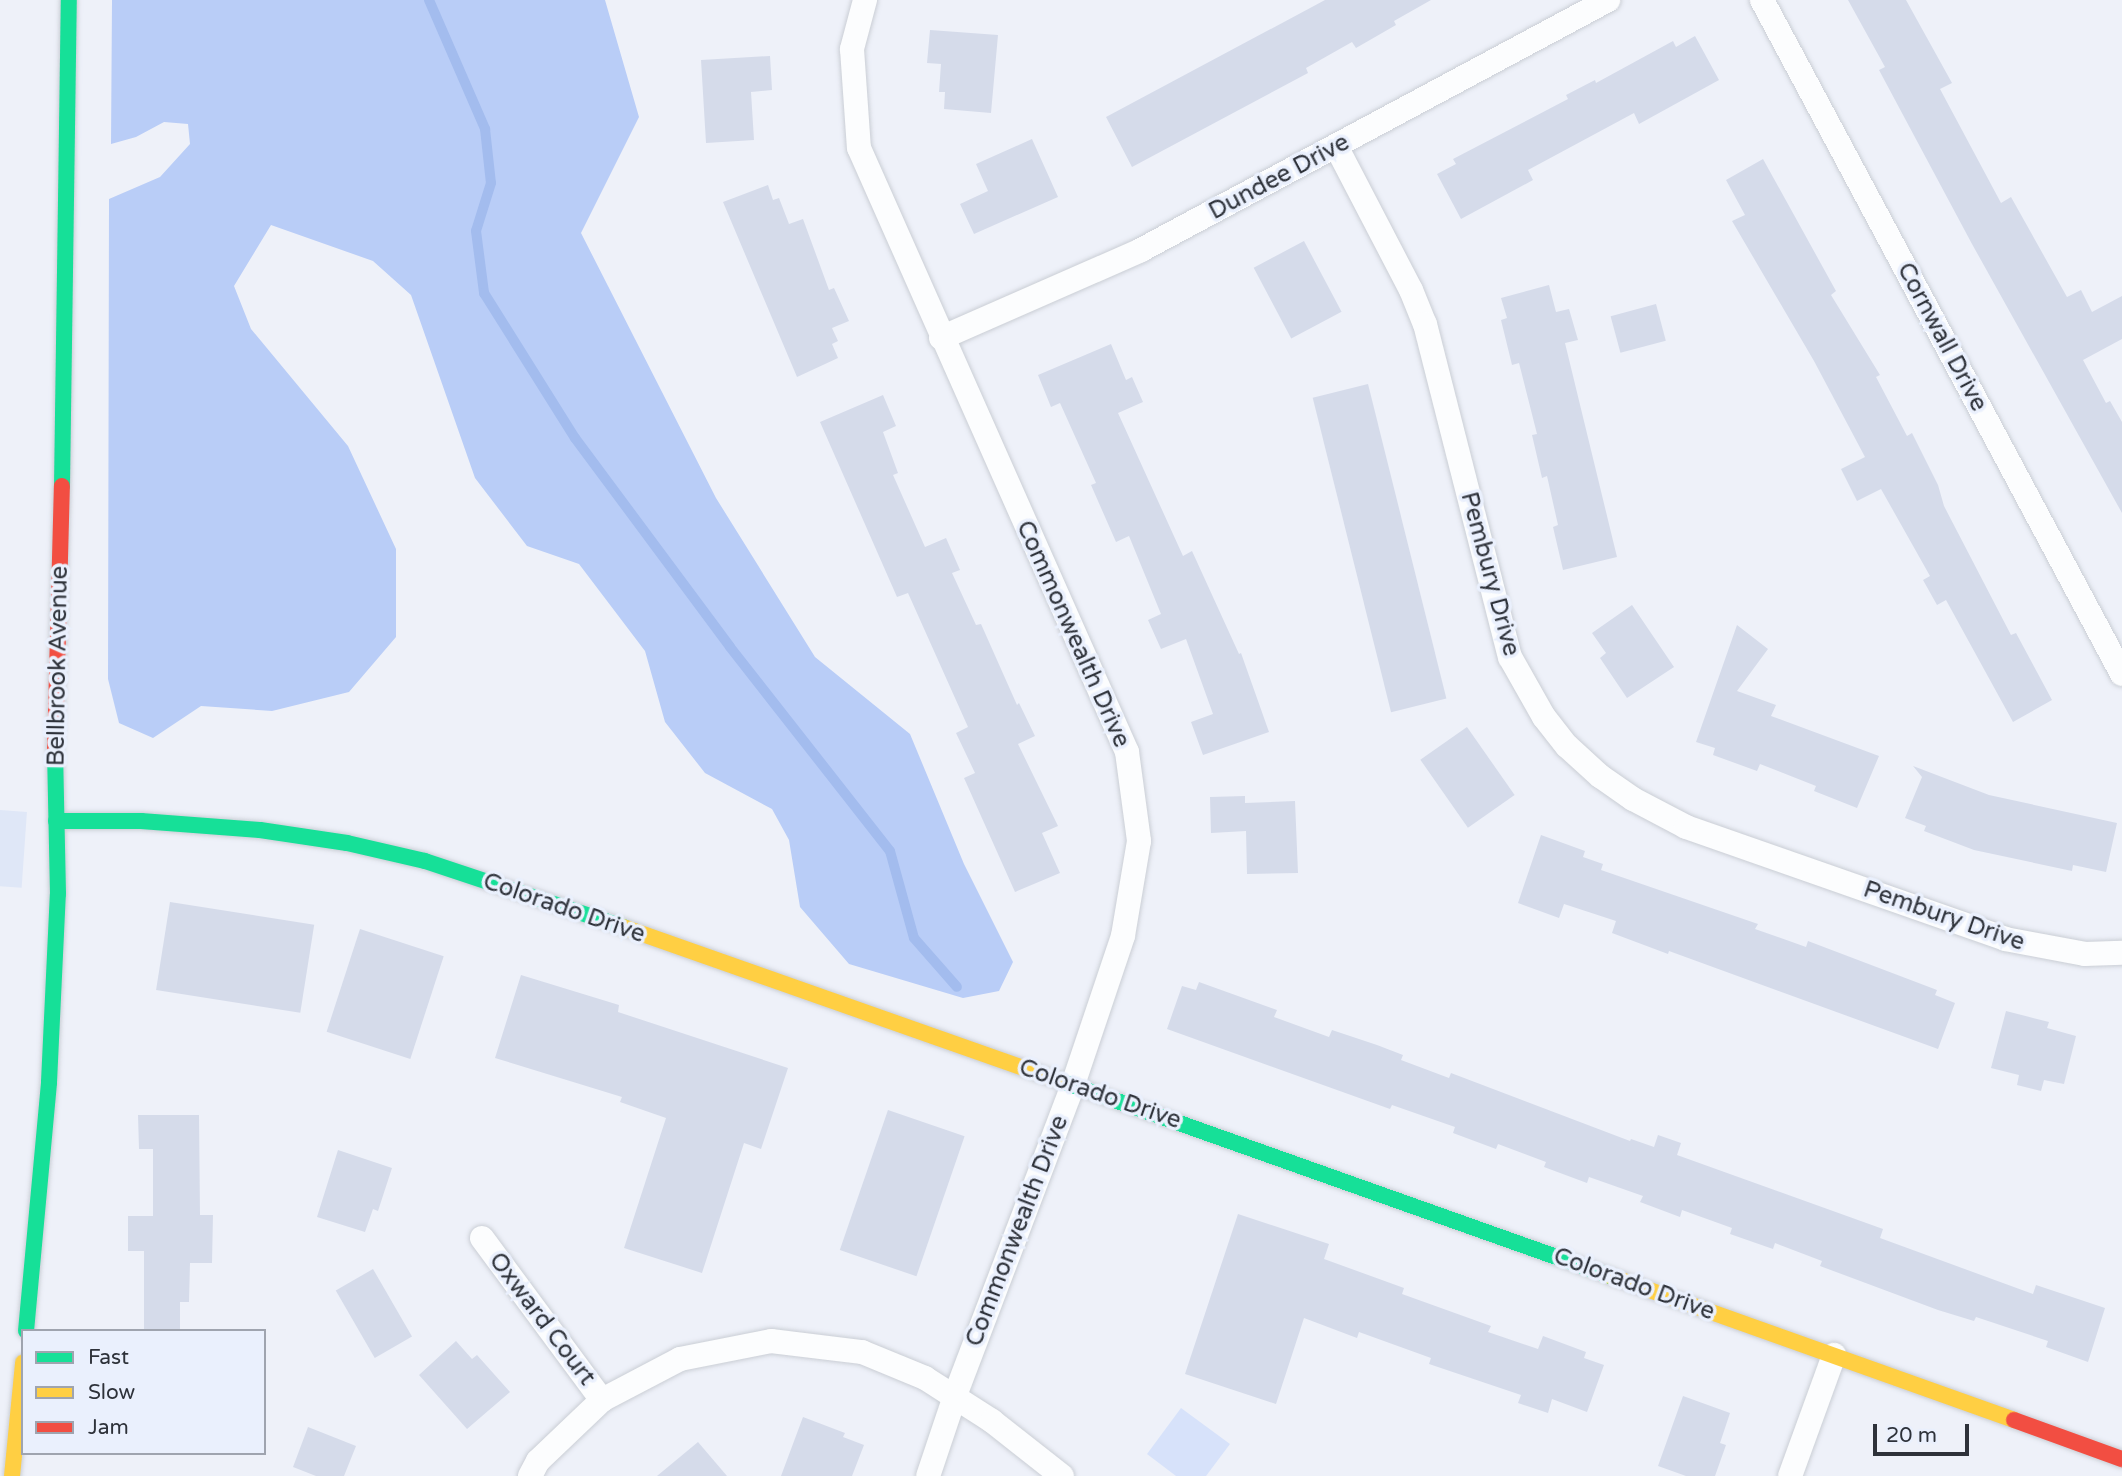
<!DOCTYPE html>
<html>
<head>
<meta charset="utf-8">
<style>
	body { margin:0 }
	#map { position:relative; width:2122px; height:1476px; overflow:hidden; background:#eef1f9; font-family:"Varela Round",sans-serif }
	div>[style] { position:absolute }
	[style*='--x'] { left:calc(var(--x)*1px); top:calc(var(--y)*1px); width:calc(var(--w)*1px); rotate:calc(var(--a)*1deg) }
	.built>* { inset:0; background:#dfe7f7; transform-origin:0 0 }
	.green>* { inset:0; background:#d7e2fa }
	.forest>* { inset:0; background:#b9cdf7 }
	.stream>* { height:10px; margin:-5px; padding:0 5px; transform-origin:5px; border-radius:5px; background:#a3bcee }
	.building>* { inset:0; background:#d5dbea; transform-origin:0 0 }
	.roads { filter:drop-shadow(0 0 2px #caced5) drop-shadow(0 0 2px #caced5) }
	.street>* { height:24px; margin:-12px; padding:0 12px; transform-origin:12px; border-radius:12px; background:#fcfdfe }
	.fast>* { height:16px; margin:-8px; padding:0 8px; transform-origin:8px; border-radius:8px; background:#16e098 }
	.slow>* { height:16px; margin:-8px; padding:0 8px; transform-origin:8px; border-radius:8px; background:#ffcf43 }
	.jam>* { height:16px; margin:-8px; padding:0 8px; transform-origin:8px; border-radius:8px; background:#f24e42 }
	span { translate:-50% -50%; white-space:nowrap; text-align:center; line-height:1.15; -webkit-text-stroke:7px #eaf0fd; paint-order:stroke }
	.street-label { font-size:24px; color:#2e323a }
	.legend { position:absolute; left:21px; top:1329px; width:245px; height:126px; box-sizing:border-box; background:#eaf0fd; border:2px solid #9fa4af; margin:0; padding:9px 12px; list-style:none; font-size:21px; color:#2e323a }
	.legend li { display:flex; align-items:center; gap:14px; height:35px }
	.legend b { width:35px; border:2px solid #9fa4af }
	.scale { position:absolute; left:1873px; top:1424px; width:96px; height:32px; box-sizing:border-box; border:4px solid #2e323a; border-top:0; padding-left:9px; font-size:21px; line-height:24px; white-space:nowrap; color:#2e323a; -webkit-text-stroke:5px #eaf0fd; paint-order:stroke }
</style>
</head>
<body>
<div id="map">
	<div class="built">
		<div style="left:0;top:810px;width:27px;height:76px;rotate:4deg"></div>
	</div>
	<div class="green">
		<div style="clip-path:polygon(1181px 1408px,1230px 1444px,1206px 1476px,1176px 1476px,1147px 1454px)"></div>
	</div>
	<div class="forest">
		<div style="clip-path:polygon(112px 0,605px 0,639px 117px,581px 233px,716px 498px,815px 657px,910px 734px,964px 864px,1013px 962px,999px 991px,963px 998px,849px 964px,800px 907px,789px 840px,772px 809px,705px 773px,665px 722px,645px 651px,579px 564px,527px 546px,475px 478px,411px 295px,373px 261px,271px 225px,234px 286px,251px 329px,348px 446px,396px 549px,396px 637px,349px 692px,272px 711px,201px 706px,153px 738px,119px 723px,108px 679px,109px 199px,160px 177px,190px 144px,188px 124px,164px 122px,136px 137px,111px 144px)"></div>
	</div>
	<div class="stream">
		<div style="--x:429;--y:0;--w:141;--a:66.5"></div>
		<div style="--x:485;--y:129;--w:54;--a:83.7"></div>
		<div style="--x:491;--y:183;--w:50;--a:107.4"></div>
		<div style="--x:476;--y:231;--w:63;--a:82.6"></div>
		<div style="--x:484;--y:293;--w:171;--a:57.9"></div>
		<div style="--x:575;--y:438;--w:260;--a:53.4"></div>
		<div style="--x:730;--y:647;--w:259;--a:51.9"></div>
		<div style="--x:890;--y:851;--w:90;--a:74.6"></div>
		<div style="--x:914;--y:938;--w:65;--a:48.7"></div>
	</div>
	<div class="building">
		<div style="clip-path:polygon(1325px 0,1431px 0,1394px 21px,1396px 25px,1356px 48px,1352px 42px,1306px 68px,1308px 73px,1132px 167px,1106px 117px)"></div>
		<div style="clip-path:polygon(1848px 0,1906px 0,1952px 83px,1940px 89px,2001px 203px,2011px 197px,2067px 297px,2081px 290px,2092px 312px,2122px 296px,2122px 339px,2083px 360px,2106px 403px,2110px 401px,2122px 422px,2122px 513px,1972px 244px,1879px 70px,1885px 67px)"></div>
		<div style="clip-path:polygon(930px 30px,998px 35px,991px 113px,944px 109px,945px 92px,939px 92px,941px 64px,927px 63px)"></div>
		<div style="clip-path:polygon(1695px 36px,1719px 80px,1639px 124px,1634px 113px,1528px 170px,1533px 180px,1461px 219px,1437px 174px,1456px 164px,1453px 159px,1568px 99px,1566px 95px,1595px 80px,1596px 83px,1673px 41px,1676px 47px)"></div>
		<div style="clip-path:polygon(770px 56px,772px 90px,751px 92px,754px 140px,706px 143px,701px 60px)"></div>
		<div style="clip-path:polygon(1032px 139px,1058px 197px,974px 234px,960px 204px,988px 191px,976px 164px)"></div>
		<div style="clip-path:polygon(1763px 159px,1836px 291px,1831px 295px,1880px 375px,1876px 377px,1907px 436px,1912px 433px,1938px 485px,1944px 506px,2011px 635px,2016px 633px,2052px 700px,2013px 722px,1946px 600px,1937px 605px,1923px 580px,1930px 576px,1881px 489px,1857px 501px,1841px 469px,1865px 457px,1814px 361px,1732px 221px,1745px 215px,1726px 180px)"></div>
		<div style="clip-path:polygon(768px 185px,773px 200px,779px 198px,789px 224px,803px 219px,829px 290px,834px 288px,849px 321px,832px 328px,838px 341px,832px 344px,838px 358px,797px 377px,723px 202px)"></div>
		<div style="left:1304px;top:241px;width:80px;height:57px;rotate:62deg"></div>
		<div style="clip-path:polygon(1549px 285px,1556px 312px,1569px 309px,1578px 340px,1565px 343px,1617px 557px,1563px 570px,1553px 527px,1558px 525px,1547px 476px,1542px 478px,1532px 435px,1537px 434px,1519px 363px,1512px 365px,1501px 320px,1507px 318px,1501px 298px)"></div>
		<div style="left:1656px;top:304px;width:38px;height:47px;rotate:75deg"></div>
		<div style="clip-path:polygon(1111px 344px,1126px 380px,1132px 377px,1143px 402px,1118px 413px,1183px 556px,1192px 551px,1239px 654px,1241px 653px,1269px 732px,1203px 755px,1191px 722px,1213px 714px,1186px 639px,1161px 649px,1148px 620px,1161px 614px,1129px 536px,1116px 542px,1091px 485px,1096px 483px,1060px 403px,1051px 407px,1038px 375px)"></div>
		<div style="left:1368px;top:384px;width:324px;height:57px;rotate:76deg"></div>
		<div style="clip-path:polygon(883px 395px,896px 426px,883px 432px,898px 473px,893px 475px,925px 547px,946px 538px,960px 570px,952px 573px,976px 625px,981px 624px,1017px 705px,1019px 703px,1035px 736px,1018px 744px,1058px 826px,1042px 833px,1060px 873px,1015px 892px,964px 778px,975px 773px,956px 733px,968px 727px,908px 593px,897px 597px,820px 422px)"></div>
		<div style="clip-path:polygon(1632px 605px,1674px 667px,1627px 698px,1600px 658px,1606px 653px,1592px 633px)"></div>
		<div style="clip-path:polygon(1737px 625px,1768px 649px,1737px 691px,1776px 705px,1771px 716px,1879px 756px,1857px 808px,1814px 791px,1816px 786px,1760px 764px,1757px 771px,1713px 755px,1715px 748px,1696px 742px)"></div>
		<div style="left:1467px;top:727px;width:83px;height:57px;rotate:55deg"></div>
		<div style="clip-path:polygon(1913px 766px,1989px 795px,2117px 823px,2106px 872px,2073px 865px,2072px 871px,1974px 850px,1924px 831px,1926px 826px,1905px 818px,1922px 777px)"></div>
		<div style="clip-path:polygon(1245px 796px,1245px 803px,1295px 801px,1298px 873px,1247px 874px,1246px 831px,1211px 833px,1210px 797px)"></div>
		<div style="clip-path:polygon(1541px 835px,1585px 851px,1583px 857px,1603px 864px,1601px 870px,1758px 924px,1755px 929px,1806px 947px,1808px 941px,1937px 990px,1935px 995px,1955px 1003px,1938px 1049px,1669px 951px,1668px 954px,1612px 933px,1616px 921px,1564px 904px,1559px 918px,1518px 903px)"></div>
		<div style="left:170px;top:902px;width:146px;height:89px;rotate:9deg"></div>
		<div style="left:360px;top:929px;width:88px;height:108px;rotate:18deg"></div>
		<div style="clip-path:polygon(521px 975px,619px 1005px,618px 1012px,788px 1068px,761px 1149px,744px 1143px,702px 1273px,624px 1248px,666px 1118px,620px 1102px,622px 1097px,495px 1058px)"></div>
		<div style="clip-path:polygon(1199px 982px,1277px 1010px,1274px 1017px,1329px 1037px,1332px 1030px,1377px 1045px,1403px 1055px,1401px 1060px,1449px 1078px,1451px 1073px,1630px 1141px,1631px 1139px,1654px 1147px,1658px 1135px,1681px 1143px,1677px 1155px,1883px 1229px,1880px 1238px,2033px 1294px,2036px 1285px,2105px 1308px,2088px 1362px,2046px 1347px,2048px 1341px,1976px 1317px,1974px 1321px,1938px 1310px,1820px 1266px,1822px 1261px,1775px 1243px,1773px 1249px,1730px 1234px,1732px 1228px,1682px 1210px,1680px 1217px,1640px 1202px,1643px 1196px,1589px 1177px,1587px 1183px,1544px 1167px,1546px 1162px,1498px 1144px,1496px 1149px,1453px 1133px,1455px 1127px,1392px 1105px,1390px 1109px,1167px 1029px,1182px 986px,1196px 990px)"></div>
		<div style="clip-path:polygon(2006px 1011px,2049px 1022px,2047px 1028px,2076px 1036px,2064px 1084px,2044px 1080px,2041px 1091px,2017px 1085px,2019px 1075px,1991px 1068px)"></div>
		<div style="left:888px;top:1110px;width:81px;height:148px;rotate:19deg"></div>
		<div style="clip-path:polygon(138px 1115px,199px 1115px,200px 1215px,213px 1215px,212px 1263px,190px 1263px,189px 1302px,180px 1302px,180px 1331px,144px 1331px,144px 1251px,128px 1251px,128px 1216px,153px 1216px,153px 1149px,139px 1149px)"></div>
		<div style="clip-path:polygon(338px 1150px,392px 1168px,378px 1211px,373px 1209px,365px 1232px,317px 1217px)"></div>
		<div style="clip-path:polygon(1238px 1214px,1329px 1244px,1324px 1259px,1404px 1288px,1402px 1294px,1491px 1326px,1488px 1332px,1538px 1349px,1543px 1336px,1586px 1352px,1584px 1358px,1604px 1365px,1587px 1412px,1552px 1399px,1548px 1413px,1518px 1403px,1521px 1395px,1429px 1364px,1431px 1358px,1359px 1332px,1357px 1338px,1304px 1318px,1276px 1404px,1185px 1374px)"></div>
		<div style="left:373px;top:1269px;width:78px;height:43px;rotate:60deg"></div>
		<div style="clip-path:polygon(456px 1341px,472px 1359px,477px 1355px,510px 1392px,467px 1429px,419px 1375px)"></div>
		<div style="clip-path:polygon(1683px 1396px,1730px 1413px,1720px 1443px,1726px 1445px,1715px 1476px,1686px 1476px,1658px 1466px)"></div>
		<div style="clip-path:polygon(803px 1417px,845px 1433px,843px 1437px,864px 1445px,852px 1476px,781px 1476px)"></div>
		<div style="clip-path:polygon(308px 1427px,356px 1446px,344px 1476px,316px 1476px,293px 1467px)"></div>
		<div style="clip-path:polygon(698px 1442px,727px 1476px,657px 1476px)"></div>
	</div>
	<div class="roads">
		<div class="street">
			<div style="--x:865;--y:0;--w:51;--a:104.9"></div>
			<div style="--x:852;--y:49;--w:99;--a:86"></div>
			<div style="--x:859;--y:148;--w:661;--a:66.07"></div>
			<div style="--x:1127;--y:752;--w:90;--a:82.3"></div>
			<div style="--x:1139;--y:841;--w:96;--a:99.6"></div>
			<div style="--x:1123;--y:936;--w:157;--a:108.6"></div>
			<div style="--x:1073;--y:1085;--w:333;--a:110.8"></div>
			<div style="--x:955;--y:1396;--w:84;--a:108.6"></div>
			<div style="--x:1762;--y:0;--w:764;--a:61.89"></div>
			<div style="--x:1336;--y:146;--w:162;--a:62.5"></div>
			<div style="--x:1411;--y:290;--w:37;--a:68"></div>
			<div style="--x:1425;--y:324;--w:344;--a:75.7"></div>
			<div style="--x:1510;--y:657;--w:69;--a:60.5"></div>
			<div style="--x:1544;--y:717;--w:37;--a:52"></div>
			<div style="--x:1567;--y:746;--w:45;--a:42.3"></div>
			<div style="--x:1600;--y:776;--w:40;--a:34.9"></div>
			<div style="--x:1633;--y:799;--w:60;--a:27.8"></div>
			<div style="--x:1686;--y:827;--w:338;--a:19.3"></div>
			<div style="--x:2005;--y:939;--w:81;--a:10.6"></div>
			<div style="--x:2085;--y:954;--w:37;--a:-2"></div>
			<div style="--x:941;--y:338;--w:219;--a:-23.7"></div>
			<div style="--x:1141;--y:250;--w:530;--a:-28.16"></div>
			<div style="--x:482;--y:1238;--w:202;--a:53.5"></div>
			<div style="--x:530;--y:1476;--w:17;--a:-62"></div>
			<div style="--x:538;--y:1461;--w:88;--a:-43.6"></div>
			<div style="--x:602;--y:1400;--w:88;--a:-27.7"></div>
			<div style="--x:680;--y:1359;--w:93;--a:-11.2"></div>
			<div style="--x:771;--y:1341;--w:92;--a:6.9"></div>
			<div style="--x:862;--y:1352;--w:68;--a:22.4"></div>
			<div style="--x:925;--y:1378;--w:80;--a:32.7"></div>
			<div style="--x:992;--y:1421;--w:89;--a:38.2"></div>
			<div style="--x:1790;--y:1476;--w:129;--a:-70"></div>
		</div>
		<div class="fast">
			<div style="--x:62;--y:486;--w:486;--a:-89.2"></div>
			<div style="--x:56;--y:821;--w:85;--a:0"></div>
			<div style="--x:141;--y:821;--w:119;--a:4.3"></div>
			<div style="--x:260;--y:830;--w:88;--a:8.5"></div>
			<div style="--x:347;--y:843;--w:80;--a:13"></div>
			<div style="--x:425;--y:861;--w:209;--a:18.4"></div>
			<div style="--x:1058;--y:1080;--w:586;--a:19.55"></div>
			<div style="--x:26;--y:1331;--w:250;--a:-84.7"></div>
			<div style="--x:49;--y:1082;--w:188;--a:-87.3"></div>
			<div style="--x:58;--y:894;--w:145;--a:-91.2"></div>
		</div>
		<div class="slow">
			<div style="--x:623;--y:927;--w:461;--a:19.4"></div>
			<div style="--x:1610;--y:1276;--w:429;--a:19.6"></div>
			<div style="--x:12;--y:1476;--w:114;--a:-84.4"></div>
		</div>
		<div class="jam">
			<div style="--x:55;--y:749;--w:263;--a:-88.5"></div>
			<div style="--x:2014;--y:1420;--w:115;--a:19.9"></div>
		</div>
	</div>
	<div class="street-label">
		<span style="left:1279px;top:177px;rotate:-28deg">Dundee Drive</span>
		<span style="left:1942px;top:337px;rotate:62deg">Cornwall Drive</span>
		<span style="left:1490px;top:574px;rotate:75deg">Pembury Drive</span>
		<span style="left:1073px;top:634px;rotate:66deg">Commonwealth Drive</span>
		<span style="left:58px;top:666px;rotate:-89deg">Bellbrook Avenue</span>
		<span style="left:564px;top:908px;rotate:19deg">Colorado Drive</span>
		<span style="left:1944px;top:916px;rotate:19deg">Pembury Drive</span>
		<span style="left:1100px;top:1094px;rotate:19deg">Colorado Drive</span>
		<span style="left:1017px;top:1231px;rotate:-69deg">Commonwealth Drive</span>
		<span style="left:1634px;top:1284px;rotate:20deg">Colorado Drive</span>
		<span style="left:542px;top:1319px;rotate:53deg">Oxward Court</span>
	</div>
	<ul class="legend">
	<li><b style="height:9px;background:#16e098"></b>Fast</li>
	<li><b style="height:9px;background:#ffcf43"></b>Slow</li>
	<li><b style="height:9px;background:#f24e42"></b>Jam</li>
	</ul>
	<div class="scale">20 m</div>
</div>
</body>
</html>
